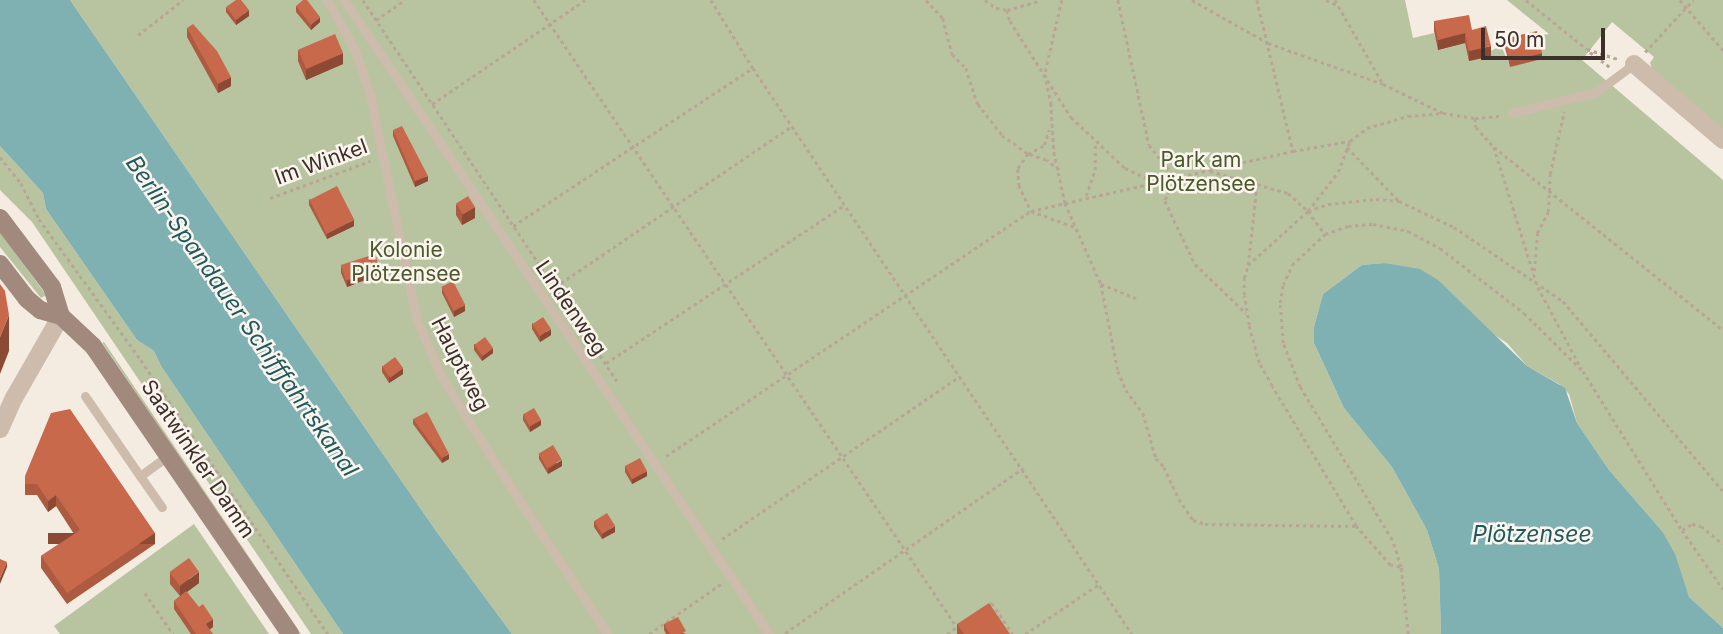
<!DOCTYPE html>
<html>
<head>
<meta charset="utf-8">
<style>
	body { margin:0 }
	#map { position:relative; width:1723px; height:634px; overflow:hidden; background:#f4ebe1; font-family:Inter,sans-serif }
	div>[style] { position:absolute }
	[style*='--x'] { left:calc(var(--x)*1px); top:calc(var(--y)*1px); width:calc(var(--w)*1px); rotate:calc(var(--a)*1deg) }
	.green>* { inset:0; background:#b8c4a0; transform-origin:0 0 }
	.water>* { inset:0; background:#7fb0b2 }
	.path>* { height:2.5px; margin-top:-1.25px; transform-origin:0; background:repeating-linear-gradient(90deg,#b9a596 0 3.5px,transparent 0 7px) }
	.service>* { height:9px; margin:-4.5px; padding:0 4.5px; transform-origin:4.5px; border-radius:4.5px; background:#cdbbac }
	.minor>* { height:18px; margin:-9px; padding:0 9px; transform-origin:9px; border-radius:9px; background:#cdbbac }
	.secondary>* { height:18px; margin:-9px; padding:0 9px; transform-origin:9px; border-radius:9px; background:#a18a7d }
	.wall>* { inset:0; background:#ac5a40 }
	.shaded-wall>* { inset:0; background:#8c4a34; transform-origin:0 0 }
	.building>* { inset:0; background:#c8694b; transform-origin:0 0 }
	span { translate:-50% -50%; white-space:nowrap; text-align:center; line-height:1.15; -webkit-text-stroke:5px #fbf5ee; paint-order:stroke }
	.park-label { font-size:21px; color:#4a5a2e }
	.street-label { font-size:21px; color:#3b302b }
	.water-label { font-size:23px; color:#1f5a5e; font-style:italic }
	.scale { position:absolute; left:1481px; top:28px; width:124px; height:32px; box-sizing:border-box; border:4px solid #3b302b; border-top:0; padding-left:9px; font-size:21px; line-height:24px; white-space:nowrap; color:#3b302b; -webkit-text-stroke:5px #fbf5ee; paint-order:stroke }
</style>
</head>
<body>
<div id="map">
	<div class="green">
		<div style="clip-path:polygon(70px 0,1405px 0,1413px 38px,1434px 33px,1439px 50px,1465px 43px,1470px 61px,1501px 46px,1510px 66px,1542px 59px,1537px 36px,1549px 34px,1507px 0,1723px 0,1723px 130px,1654px 74px,1650px 63px,1654px 57px,1612px 22px,1582px 60px,1723px 180px,1723px 628px,1689px 597px,1662px 531px,1609px 470px,1577px 423px,1569px 394px,1559px 384px,1527px 366px,1507px 343px,1384px 263px,1362px 265px,1323px 294px,1314px 327px,1314px 343px,1344px 408px,1392px 467px,1427px 530px,1439px 569px,1441px 634px,512px 634px,436px 531px)"></div>
		<div style="clip-path:polygon(0 146px,43px 193px,46px 209px,137px 340px,154px 351px,161px 366px,343px 634px,311px 634px,32px 222px,0 190px)"></div>
		<div style="clip-path:polygon(0 232px,46px 295px,41px 298px,0 247px)"></div>
		<div style="left:104px;top:342px;width:354px;height:2px;rotate:56deg"></div>
		<div style="clip-path:polygon(194px 524px,269px 634px,60px 634px,54px 626px)"></div>
	</div>
	<div class="water">
		<div style="clip-path:polygon(0 0,70px 0,436px 531px,512px 634px,343px 634px,161px 366px,154px 351px,137px 340px,46px 209px,43px 193px,0 146px)"></div>
		<div style="clip-path:polygon(1384px 263px,1420px 269px,1438px 280px,1527px 366px,1565px 388px,1577px 423px,1609px 470px,1662px 531px,1675px 554px,1689px 597px,1723px 628px,1723px 634px,1441px 634px,1439px 569px,1427px 530px,1392px 467px,1344px 408px,1314px 343px,1314px 327px,1323px 294px,1362px 265px)"></div>
	</div>
	<div class="path">
		<div style="--x:363;--y:0;--w:458;--a:56.3"></div>
		<div style="--x:534;--y:0;--w:756;--a:55.99"></div>
		<div style="--x:711;--y:0;--w:80;--a:58.3"></div>
		<div style="--x:753;--y:68;--w:681;--a:56.19"></div>
		<div style="--x:926;--y:0;--w:25;--a:47"></div>
		<div style="--x:943;--y:18;--w:37;--a:76"></div>
		<div style="--x:952;--y:54;--w:20;--a:45"></div>
		<div style="--x:966;--y:68;--w:38;--a:72"></div>
		<div style="--x:978;--y:104;--w:39;--a:52"></div>
		<div style="--x:1002;--y:135;--w:32;--a:36"></div>
		<div style="--x:1028;--y:154;--w:18;--a:-29"></div>
		<div style="--x:1044;--y:145;--w:16;--a:-72"></div>
		<div style="--x:985;--y:0;--w:14;--a:36"></div>
		<div style="--x:996;--y:8;--w:11;--a:10"></div>
		<div style="--x:1007;--y:10;--w:11;--a:75"></div>
		<div style="--x:1010;--y:21;--w:114;--a:57.6"></div>
		<div style="--x:1071;--y:117;--w:74;--a:43.4"></div>
		<div style="--x:1125;--y:168;--w:33;--a:25"></div>
		<div style="--x:1062;--y:0;--w:76;--a:102.9"></div>
		<div style="--x:1045;--y:74;--w:30;--a:78"></div>
		<div style="--x:1051;--y:103;--w:49;--a:86.5"></div>
		<div style="--x:1054;--y:152;--w:52;--a:77.8"></div>
		<div style="--x:1065;--y:203;--w:89;--a:66"></div>
		<div style="--x:1101;--y:284;--w:89;--a:78.9"></div>
		<div style="--x:1118;--y:371;--w:21;--a:67"></div>
		<div style="--x:1126;--y:390;--w:29;--a:54"></div>
		<div style="--x:1143;--y:413;--w:47;--a:73.9"></div>
		<div style="--x:1156;--y:458;--w:12;--a:48"></div>
		<div style="--x:1164;--y:467;--w:35;--a:65"></div>
		<div style="--x:1179;--y:499;--w:25;--a:56"></div>
		<div style="--x:1193;--y:520;--w:13;--a:18"></div>
		<div style="--x:1205;--y:524;--w:151;--a:0.8"></div>
		<div style="--x:1118;--y:0;--w:148;--a:77.9"></div>
		<div style="--x:1149;--y:145;--w:43;--a:50.7"></div>
		<div style="--x:1176;--y:178;--w:25;--a:116"></div>
		<div style="--x:1165;--y:201;--w:70;--a:64.5"></div>
		<div style="--x:1195;--y:264;--w:71;--a:43.9"></div>
		<div style="--x:1192;--y:0;--w:87;--a:29.5"></div>
		<div style="--x:1268;--y:43;--w:122;--a:19.6"></div>
		<div style="--x:1383;--y:84;--w:67;--a:25.8"></div>
		<div style="--x:1257;--y:0;--w:155;--a:76.6"></div>
		<div style="--x:1326;--y:0;--w:14;--a:25"></div>
		<div style="--x:1335;--y:0;--w:95;--a:60.2"></div>
		<div style="--x:1526;--y:0;--w:78;--a:38.8"></div>
		<div style="--x:1587;--y:49;--w:32;--a:18"></div>
		<div style="--x:1680;--y:0;--w:66;--a:49.3"></div>
		<div style="--x:1007;--y:10;--w:35;--a:-16"></div>
		<div style="--x:376;--y:20;--w:35;--a:-35"></div>
		<div style="--x:138;--y:35;--w:57;--a:-37.9"></div>
		<div style="--x:1590;--y:52;--w:25;--a:37"></div>
		<div style="--x:1645;--y:52;--w:71;--a:-47.3"></div>
		<div style="--x:432;--y:104;--w:185;--a:-34.2"></div>
		<div style="--x:1475;--y:118;--w:9;--a:84"></div>
		<div style="--x:1476;--y:127;--w:27;--a:48"></div>
		<div style="--x:1494;--y:147;--w:293;--a:38.6"></div>
		<div style="--x:1347;--y:147;--w:74;--a:46.1"></div>
		<div style="--x:1494;--y:147;--w:147;--a:72.6"></div>
		<div style="--x:1538;--y:287;--w:92;--a:62"></div>
		<div style="--x:0;--y:157;--w:33;--a:51"></div>
		<div style="--x:21;--y:183;--w:40;--a:63.4"></div>
		<div style="--x:39;--y:219;--w:174;--a:54.1"></div>
		<div style="--x:141;--y:360;--w:332;--a:55.7"></div>
		<div style="--x:1059;--y:170;--w:16;--a:-142"></div>
		<div style="--x:1046;--y:160;--w:19;--a:-162"></div>
		<div style="--x:1028;--y:154;--w:18;--a:124"></div>
		<div style="--x:1018;--y:169;--w:16;--a:86"></div>
		<div style="--x:1019;--y:185;--w:29;--a:65"></div>
		<div style="--x:1031;--y:211;--w:47;--a:20"></div>
		<div style="--x:1210;--y:171;--w:81;--a:15.8"></div>
		<div style="--x:1288;--y:193;--w:27;--a:42"></div>
		<div style="--x:1308;--y:211;--w:29;--a:54"></div>
		<div style="--x:1086;--y:196;--w:28;--a:-71"></div>
		<div style="--x:1095;--y:170;--w:28;--a:-90"></div>
		<div style="--x:270;--y:198;--w:107;--a:-20.3"></div>
		<div style="--x:1308;--y:211;--w:49;--a:-52.4"></div>
		<div style="--x:1338;--y:172;--w:33;--a:-69"></div>
		<div style="--x:1350;--y:141;--w:21;--a:-37"></div>
		<div style="--x:1367;--y:128;--w:43;--a:-16.3"></div>
		<div style="--x:1408;--y:116;--w:35;--a:-5"></div>
		<div style="--x:1443;--y:113;--w:32;--a:9"></div>
		<div style="--x:1475;--y:118;--w:24;--a:-5"></div>
		<div style="--x:513;--y:226;--w:287;--a:-33.4"></div>
		<div style="--x:1248;--y:265;--w:83;--a:-83.8"></div>
		<div style="--x:1534;--y:271;--w:38;--a:-85"></div>
		<div style="--x:1537;--y:233;--w:24;--a:-62"></div>
		<div style="--x:1548;--y:212;--w:38;--a:-87"></div>
		<div style="--x:1550;--y:174;--w:64;--a:-77.3"></div>
		<div style="--x:1101;--y:284;--w:38;--a:22"></div>
		<div style="--x:555;--y:287;--w:287;--a:-34.2"></div>
		<div style="--x:606;--y:363;--w:287;--a:-33.5"></div>
		<div style="--x:666;--y:456;--w:440;--a:-33.9"></div>
		<div style="--x:1031;--y:211;--w:269;--a:-12.9"></div>
		<div style="--x:1293;--y:151;--w:58;--a:-10"></div>
		<div style="--x:1682;--y:530;--w:12;--a:-31"></div>
		<div style="--x:1692;--y:524;--w:9;--a:13"></div>
		<div style="--x:1701;--y:526;--w:28;--a:39"></div>
		<div style="--x:722;--y:539;--w:288;--a:-34.4"></div>
		<div style="--x:1400;--y:567;--w:10;--a:-169"></div>
		<div style="--x:1390;--y:565;--w:52;--a:-131.1"></div>
		<div style="--x:1356;--y:526;--w:163;--a:-121"></div>
		<div style="--x:1272;--y:386;--w:26;--a:-119"></div>
		<div style="--x:1259;--y:363;--w:39;--a:-105"></div>
		<div style="--x:1249;--y:325;--w:30;--a:-99"></div>
		<div style="--x:1244;--y:295;--w:17;--a:-90"></div>
		<div style="--x:1244;--y:278;--w:14;--a:-73"></div>
		<div style="--x:1248;--y:265;--w:81;--a:-42"></div>
		<div style="--x:1308;--y:211;--w:21;--a:-19"></div>
		<div style="--x:1328;--y:204;--w:48;--a:-5.9"></div>
		<div style="--x:1376;--y:199;--w:23;--a:5"></div>
		<div style="--x:1399;--y:201;--w:61;--a:25.3"></div>
		<div style="--x:1454;--y:227;--w:132;--a:34.2"></div>
		<div style="--x:1563;--y:301;--w:248;--a:49.9"></div>
		<div style="--x:145;--y:593;--w:50;--a:55.7"></div>
		<div style="--x:990;--y:605;--w:3;--a:-45"></div>
		<div style="--x:992;--y:603;--w:37;--a:56"></div>
		<div style="--x:785;--y:633;--w:290;--a:-34.7"></div>
		<div style="--x:649;--y:634;--w:88;--a:-34.8"></div>
		<div style="--x:947;--y:634;--w:14;--a:-36"></div>
		<div style="--x:1025;--y:634;--w:89;--a:-34"></div>
		<div style="--x:1408;--y:634;--w:67;--a:-96"></div>
		<div style="--x:1401;--y:567;--w:28;--a:-108"></div>
		<div style="--x:1392;--y:540;--w:179;--a:-121"></div>
		<div style="--x:1300;--y:387;--w:47;--a:-111.1"></div>
		<div style="--x:1283;--y:343;--w:40;--a:-94.3"></div>
		<div style="--x:1280;--y:303;--w:18;--a:-81"></div>
		<div style="--x:1283;--y:285;--w:22;--a:-66"></div>
		<div style="--x:1292;--y:265;--w:45;--a:-43.2"></div>
		<div style="--x:1325;--y:234;--w:24;--a:-19"></div>
		<div style="--x:1348;--y:226;--w:25;--a:-5"></div>
		<div style="--x:1373;--y:224;--w:36;--a:11"></div>
		<div style="--x:1408;--y:231;--w:36;--a:28"></div>
		<div style="--x:1440;--y:248;--w:106;--a:37.7"></div>
		<div style="--x:1524;--y:313;--w:83;--a:44.5"></div>
		<div style="--x:1583;--y:371;--w:187;--a:58.1"></div>
		<div style="--x:1682;--y:530;--w:72;--a:55.2"></div>
	</div>
	<div class="service">
		<div style="--x:327;--y:0;--w:57;--a:60.8"></div>
		<div style="--x:355;--y:50;--w:47;--a:71.6"></div>
		<div style="--x:370;--y:95;--w:231;--a:78.3"></div>
		<div style="--x:417;--y:321;--w:60;--a:66.4"></div>
		<div style="--x:441;--y:376;--w:89;--a:58.3"></div>
		<div style="--x:488;--y:452;--w:217;--a:56.8"></div>
		<div style="--x:344;--y:0;--w:763;--a:56.16"></div>
		<div style="--x:1512;--y:113;--w:87;--a:-14"></div>
		<div style="--x:1596;--y:92;--w:47;--a:-36.4"></div>
		<div style="--x:85;--y:396;--w:97;--a:55.5"></div>
		<div style="--x:140;--y:476;--w:34;--a:-36"></div>
		<div style="--x:140;--y:476;--w:38;--a:55"></div>
	</div>
	<div class="minor">
		<div style="--x:1634;--y:64;--w:117;--a:40.5"></div>
		<div style="--x:0;--y:429;--w:34;--a:-66"></div>
		<div style="--x:14;--y:398;--w:95;--a:-60.2"></div>
	</div>
	<div class="secondary">
		<div style="--x:0;--y:218;--w:86;--a:53"></div>
		<div style="--x:52;--y:287;--w:30;--a:73"></div>
		<div style="--x:0;--y:264;--w:44;--a:52.4"></div>
		<div style="--x:27;--y:299;--w:17;--a:40"></div>
		<div style="--x:40;--y:310;--w:22;--a:16"></div>
		<div style="--x:61;--y:316;--w:44;--a:43.2"></div>
		<div style="--x:93;--y:346;--w:349;--a:55.6"></div>
	</div>
	<div class="wall">
		<div style="clip-path:polygon(296px 6px,320px 22px,311px 30px,296px 12px)"></div>
		<div style="clip-path:polygon(226px 7px,249px 16px,236px 25px,226px 12px)"></div>
		<div style="clip-path:polygon(1434px 21px,1472px 30px,1491px 56px,1469px 61px,1465px 43px,1438px 50px,1434px 31px)"></div>
		<div style="clip-path:polygon(187px 28px,231px 86px,218px 93px,187px 37px)"></div>
		<div style="clip-path:polygon(1504px 39px,1542px 59px,1510px 67px,1504px 44px)"></div>
		<div style="clip-path:polygon(298px 50px,343px 64px,306px 80px,298px 61px)"></div>
		<div style="clip-path:polygon(393px 130px,428px 181px,415px 187px,393px 136px)"></div>
		<div style="clip-path:polygon(309px 199px,354px 226px,327px 239px,309px 205px)"></div>
		<div style="clip-path:polygon(456px 204px,475px 218px,462px 225px,456px 215px)"></div>
		<div style="clip-path:polygon(341px 267px,380px 274px,347px 287px,341px 273px)"></div>
		<div style="clip-path:polygon(442px 287px,465px 311px,454px 317px,442px 293px)"></div>
		<div style="clip-path:polygon(532px 323px,551px 335px,540px 342px,532px 329px)"></div>
		<div style="clip-path:polygon(474px 344px,493px 353px,482px 361px,474px 350px)"></div>
		<div style="clip-path:polygon(382px 366px,403px 374px,389px 383px,382px 372px)"></div>
		<div style="clip-path:polygon(523px 415px,541px 425px,530px 432px,523px 420px)"></div>
		<div style="clip-path:polygon(413px 419px,449px 459px,442px 463px,413px 424px)"></div>
		<div style="clip-path:polygon(539px 454px,562px 466px,548px 474px,539px 459px)"></div>
		<div style="clip-path:polygon(625px 466px,647px 476px,632px 484px,625px 472px)"></div>
		<div style="clip-path:polygon(25px 476px,155px 544px,67px 604px,41px 568px,41px 556px,74px 534px,56px 506px,48px 512px,37px 495px,25px 495px)"></div>
		<div style="clip-path:polygon(594px 521px,615px 532px,602px 539px,594px 527px)"></div>
		<div style="clip-path:polygon(170px 572px,199px 583px,187px 592px,213px 627px,209px 630px,213px 634px,191px 634px,174px 609px,174px 601px,180px 596px,170px 584px)"></div>
		<div style="clip-path:polygon(664px 624px,686px 634px,666px 634px,664px 630px)"></div>
		<div style="clip-path:polygon(957px 624px,1010px 634px,957px 634px)"></div>
	</div>
	<div class="shaded-wall">
		<div style="clip-path:polygon(249px 10px,249px 16px,236px 25px,236px 20px)"></div>
		<div style="clip-path:polygon(320px 17px,320px 22px,311px 30px,311px 25px)"></div>
		<div style="clip-path:polygon(1465px 33px,1465px 43px,1438px 50px,1438px 40px)"></div>
		<div style="clip-path:polygon(1491px 46px,1491px 56px,1469px 61px,1469px 51px)"></div>
		<div style="clip-path:polygon(343px 53px,343px 64px,306px 80px,306px 68px)"></div>
		<div style="left:1542px;top:53px;width:6px;height:33px;rotate:90deg"></div>
		<div style="clip-path:polygon(231px 77px,231px 86px,218px 93px,218px 84px)"></div>
		<div style="clip-path:polygon(428px 176px,428px 181px,415px 187px,415px 181px)"></div>
		<div style="clip-path:polygon(475px 207px,475px 218px,462px 225px,462px 214px)"></div>
		<div style="clip-path:polygon(354px 220px,354px 226px,327px 239px,327px 233px)"></div>
		<div style="clip-path:polygon(380px 269px,380px 274px,347px 287px,347px 281px)"></div>
		<div style="clip-path:polygon(465px 305px,465px 311px,454px 317px,454px 311px)"></div>
		<div style="clip-path:polygon(9px 315px,9px 351px,0 374px,0 337px)"></div>
		<div style="clip-path:polygon(551px 329px,551px 335px,540px 342px,540px 336px)"></div>
		<div style="clip-path:polygon(493px 348px,493px 353px,482px 361px,482px 355px)"></div>
		<div style="clip-path:polygon(403px 368px,403px 374px,389px 383px,389px 377px)"></div>
		<div style="clip-path:polygon(541px 420px,541px 425px,530px 432px,530px 426px)"></div>
		<div style="clip-path:polygon(449px 454px,449px 459px,442px 463px,442px 458px)"></div>
		<div style="clip-path:polygon(562px 460px,562px 466px,548px 474px,548px 469px)"></div>
		<div style="clip-path:polygon(647px 471px,647px 476px,632px 484px,632px 479px)"></div>
		<div style="clip-path:polygon(56px 495px,56px 506px,48px 512px,48px 501px)"></div>
		<div style="clip-path:polygon(615px 526px,615px 532px,602px 539px,602px 534px)"></div>
		<div style="left:155px;top:533px;width:11px;height:107px;rotate:90deg"></div>
		<div style="clip-path:polygon(7px 562px,7px 567px,0 584px,0 578px)"></div>
		<div style="clip-path:polygon(199px 572px,199px 583px,180px 597px,180px 586px)"></div>
		<div style="clip-path:polygon(213px 619px,213px 627px,206px 632px,206px 624px)"></div>
	</div>
	<div class="building">
		<div style="clip-path:polygon(236px 0,241px 0,249px 10px,236px 20px,226px 7px)"></div>
		<div style="clip-path:polygon(303px 0,307px 0,320px 17px,311px 25px,296px 6px)"></div>
		<div style="clip-path:polygon(1469px 15px,1472px 30px,1486px 26px,1491px 46px,1469px 51px,1465px 33px,1438px 40px,1434px 21px)"></div>
		<div style="clip-path:polygon(193px 24px,217px 51px,231px 77px,218px 84px,187px 28px)"></div>
		<div style="left:1537px;top:31px;width:23px;height:34px;rotate:77deg"></div>
		<div style="left:335px;top:34px;width:21px;height:40px;rotate:67deg"></div>
		<div style="clip-path:polygon(402px 126px,428px 176px,415px 181px,393px 130px)"></div>
		<div style="left:337px;top:186px;width:38px;height:31px;rotate:63deg"></div>
		<div style="left:468px;top:196px;width:13px;height:14px;rotate:58deg"></div>
		<div style="left:375px;top:254px;width:16px;height:36px;rotate:72deg"></div>
		<div style="left:453px;top:281px;width:27px;height:13px;rotate:63deg"></div>
		<div style="clip-path:polygon(0 284px,5px 291px,9px 315px,0 337px)"></div>
		<div style="left:543px;top:317px;width:14px;height:13px;rotate:56deg"></div>
		<div style="left:485px;top:337px;width:14px;height:13px;rotate:54deg"></div>
		<div style="left:395px;top:357px;width:14px;height:16px;rotate:54deg"></div>
		<div style="left:534px;top:408px;width:14px;height:13px;rotate:60deg"></div>
		<div style="clip-path:polygon(70px 409px,155px 533px,67px 593px,41px 556px,80px 530px,56px 495px,48px 501px,37px 484px,25px 484px,25px 476px,51px 413px)"></div>
		<div style="clip-path:polygon(427px 412px,449px 454px,442px 458px,413px 419px)"></div>
		<div style="left:553px;top:445px;width:17px;height:17px;rotate:59deg"></div>
		<div style="left:640px;top:458px;width:15px;height:17px;rotate:62deg"></div>
		<div style="left:607px;top:513px;width:15px;height:15px;rotate:58deg"></div>
		<div style="left:189px;top:558px;width:17px;height:24px;rotate:54deg"></div>
		<div style="clip-path:polygon(0 559px,7px 562px,0 578px)"></div>
		<div style="clip-path:polygon(186px 591px,199px 607px,203px 604px,213px 619px,206px 624px,213px 634px,196px 634px,174px 601px)"></div>
		<div style="clip-path:polygon(989px 603px,1010px 634px,964px 634px,957px 624px)"></div>
		<div style="clip-path:polygon(678px 617px,686px 631px,680px 634px,670px 634px,664px 624px)"></div>
	</div>
	<div class="park-label">
		<span style="left:1201px;top:172px">Park am<br>Plötzensee</span>
		<span style="left:406px;top:262px">Kolonie<br>Plötzensee</span>
	</div>
	<div class="street-label">
		<span style="left:321px;top:162px;rotate:-20deg">Im Winkel</span>
		<span style="left:571px;top:308px;rotate:56deg">Lindenweg</span>
		<span style="left:460px;top:364px;rotate:63deg">Hauptweg</span>
		<span style="left:198px;top:459px;rotate:56deg">Saatwinkler Damm</span>
	</div>
	<div class="water-label">
		<span style="left:242px;top:316px;rotate:55deg">Berlin-Spandauer Schifffahrtskanal</span>
		<span style="left:1532px;top:534px">Plötzensee</span>
	</div>
	<div class="scale">50 m</div>
</div>
</body>
</html>
